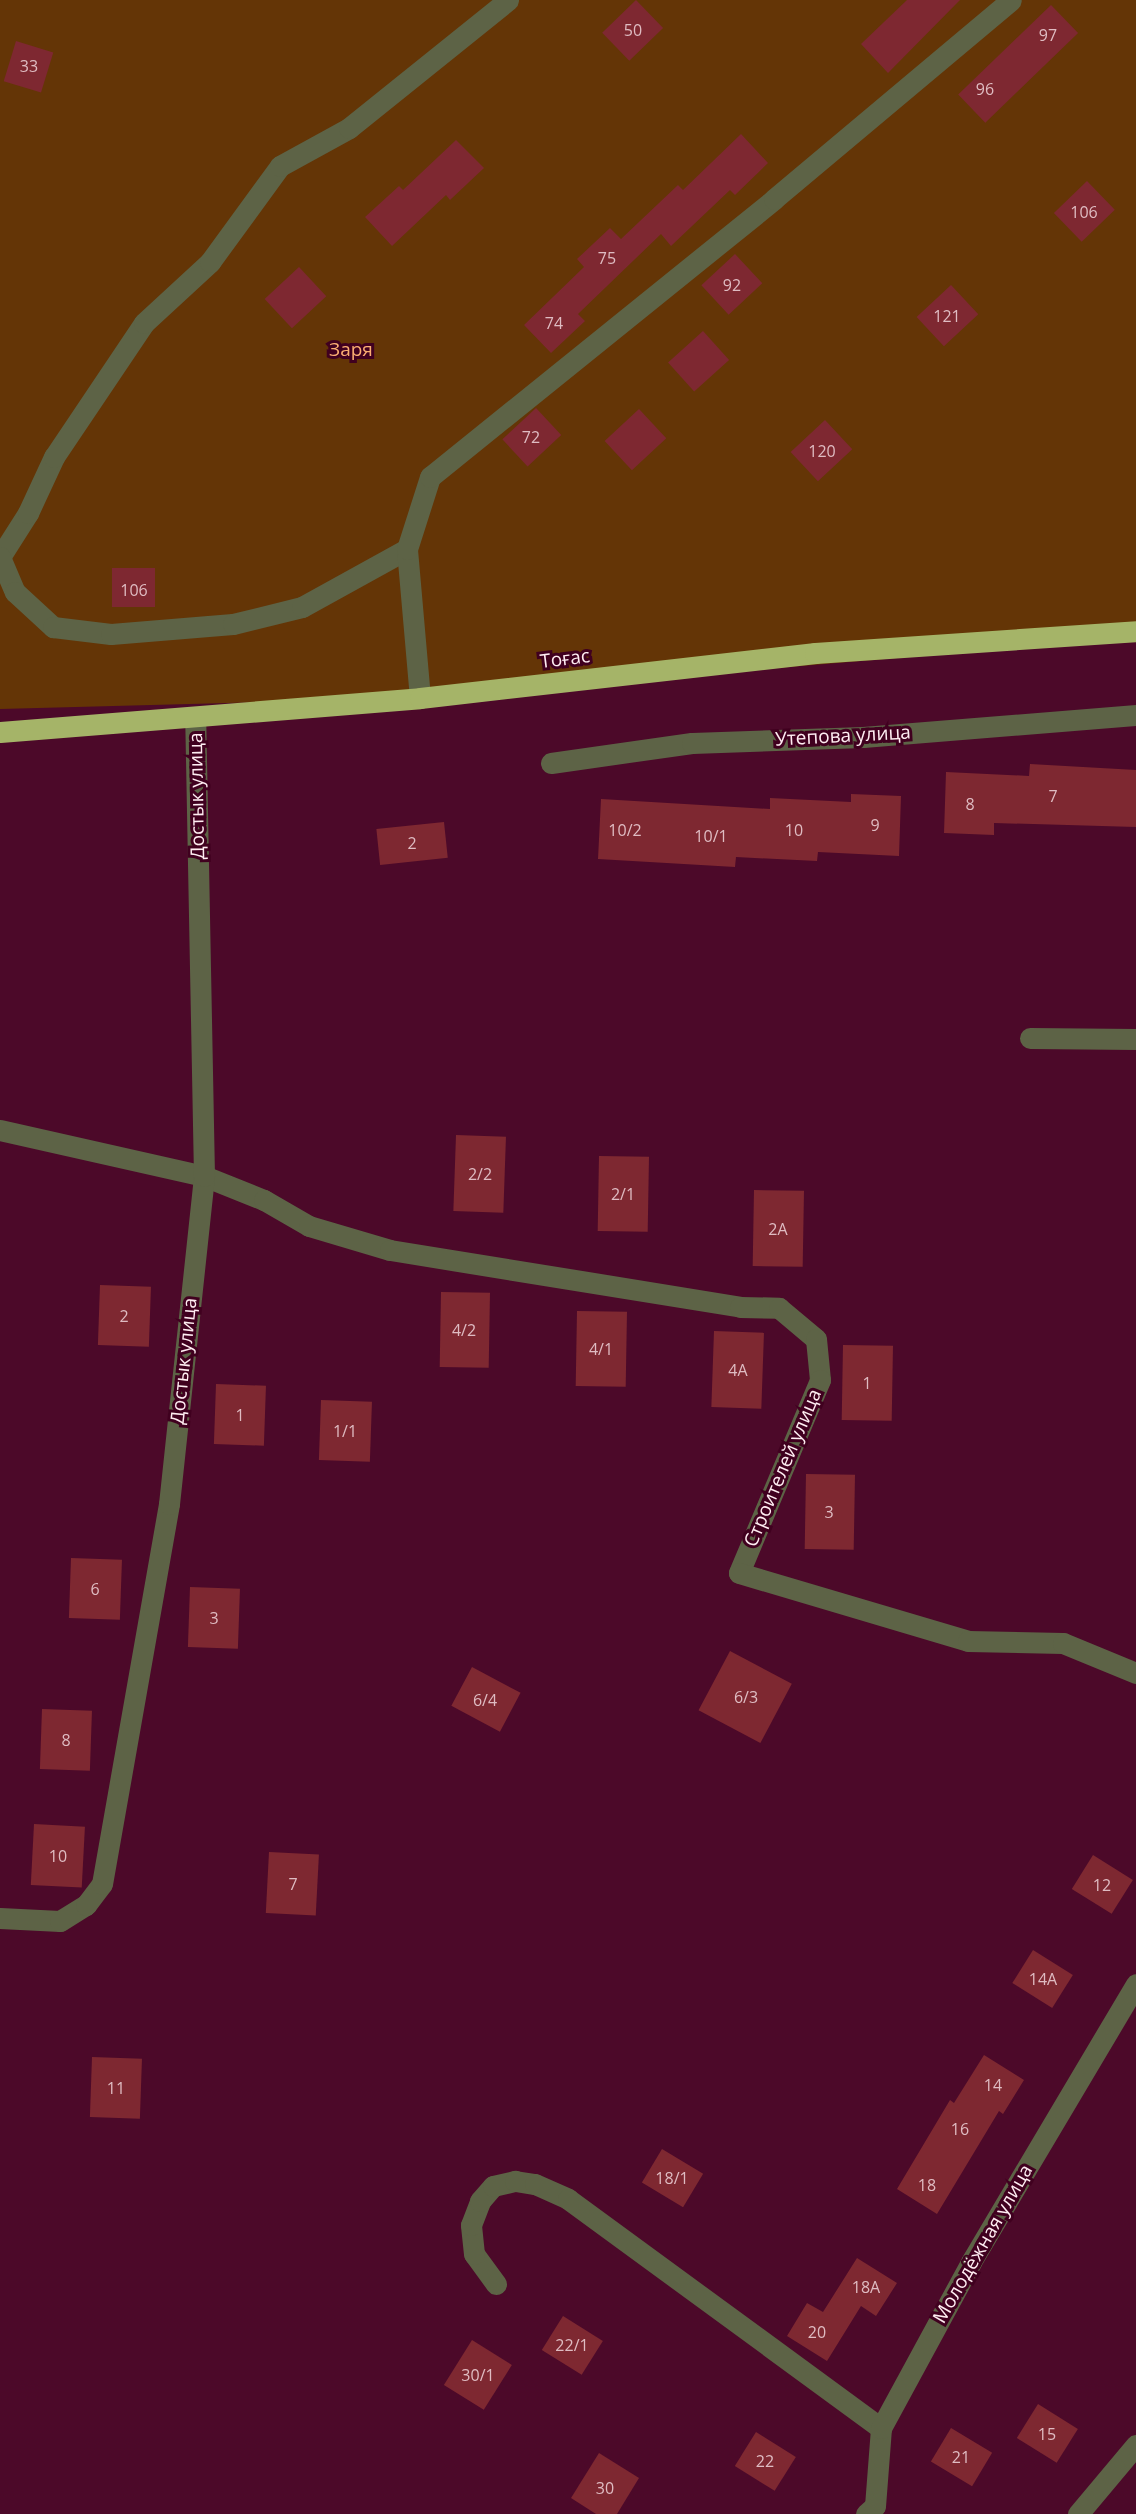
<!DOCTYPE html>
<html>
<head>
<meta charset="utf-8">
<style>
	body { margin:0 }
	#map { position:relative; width:1136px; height:2514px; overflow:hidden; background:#4c0929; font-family:"Open Sans",sans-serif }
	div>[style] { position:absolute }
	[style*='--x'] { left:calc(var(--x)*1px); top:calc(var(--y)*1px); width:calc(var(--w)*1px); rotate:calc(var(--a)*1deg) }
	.green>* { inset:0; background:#643506 }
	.building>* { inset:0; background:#7e2831; transform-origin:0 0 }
	.minor>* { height:21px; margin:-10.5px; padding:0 10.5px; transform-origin:10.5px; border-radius:10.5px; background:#5d6346 }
	.highway>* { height:21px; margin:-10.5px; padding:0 10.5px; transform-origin:10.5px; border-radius:10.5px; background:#a5b468 }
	span { translate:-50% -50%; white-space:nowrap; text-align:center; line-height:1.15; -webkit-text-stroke:6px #40001f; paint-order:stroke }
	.number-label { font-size:16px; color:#dfbcc2 }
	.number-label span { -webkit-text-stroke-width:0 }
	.park-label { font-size:19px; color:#fcaf73 }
	.street-label { font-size:19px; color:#ffedf2 }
</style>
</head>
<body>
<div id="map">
	<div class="green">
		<div style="clip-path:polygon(0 0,1136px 0,1136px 638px,420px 698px,0 709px)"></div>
	</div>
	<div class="building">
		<div style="left:636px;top:0;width:39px;height:47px;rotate:46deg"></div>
		<div style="clip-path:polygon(907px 0,960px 0,888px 73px,861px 44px)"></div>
		<div style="left:1051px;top:5px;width:39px;height:129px;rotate:46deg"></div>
		<div style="left:16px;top:41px;width:39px;height:42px;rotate:17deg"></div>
		<div style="clip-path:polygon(741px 134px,768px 163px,735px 195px,730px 190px,671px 246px,661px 234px,578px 314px,585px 321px,551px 353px,524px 325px,584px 267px,577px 259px,610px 228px,621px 239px,678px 185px,683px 190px)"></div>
		<div style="clip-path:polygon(456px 140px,484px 168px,450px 200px,446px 195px,392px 246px,365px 217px,399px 186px,403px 190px)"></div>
		<div style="left:1087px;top:181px;width:40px;height:46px;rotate:46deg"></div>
		<div style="left:735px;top:254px;width:40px;height:46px;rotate:47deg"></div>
		<div style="left:299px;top:267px;width:40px;height:47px;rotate:47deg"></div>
		<div style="left:951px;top:285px;width:40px;height:47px;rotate:47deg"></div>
		<div style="left:703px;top:331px;width:39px;height:47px;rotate:48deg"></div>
		<div style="left:536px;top:408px;width:37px;height:46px;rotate:47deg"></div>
		<div style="left:639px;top:409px;width:40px;height:47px;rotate:47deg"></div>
		<div style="left:825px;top:420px;width:40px;height:47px;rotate:47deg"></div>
		<div style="left:155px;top:568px;width:39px;height:43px;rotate:90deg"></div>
		<div style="clip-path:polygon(1030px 764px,1136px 770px,1136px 827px,994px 823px,994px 835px,944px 833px,946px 772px,1029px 776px)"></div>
		<div style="clip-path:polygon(851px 794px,901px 796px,899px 856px,818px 852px,817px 861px,736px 857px,735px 867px,598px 859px,601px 799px,770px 809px,770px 798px,851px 802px)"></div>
		<div style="left:444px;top:822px;width:36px;height:68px;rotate:84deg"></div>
		<div style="left:456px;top:1135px;width:50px;height:76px;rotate:2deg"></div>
		<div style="left:599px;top:1156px;width:50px;height:75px;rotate:1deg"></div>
		<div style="left:754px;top:1190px;width:50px;height:76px;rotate:1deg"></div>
		<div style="left:100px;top:1285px;width:51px;height:60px;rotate:2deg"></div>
		<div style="left:441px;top:1292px;width:49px;height:75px;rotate:1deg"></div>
		<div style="left:577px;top:1311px;width:50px;height:75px;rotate:1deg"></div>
		<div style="left:714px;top:1331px;width:50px;height:76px;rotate:2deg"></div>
		<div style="left:843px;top:1345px;width:50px;height:75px;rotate:1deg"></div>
		<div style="left:216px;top:1384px;width:50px;height:60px;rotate:2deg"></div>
		<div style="left:321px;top:1400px;width:51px;height:60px;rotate:2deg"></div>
		<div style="left:806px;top:1474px;width:49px;height:75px;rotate:1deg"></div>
		<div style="left:71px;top:1558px;width:51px;height:60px;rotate:2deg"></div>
		<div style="left:190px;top:1587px;width:50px;height:60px;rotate:2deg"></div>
		<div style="left:730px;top:1651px;width:70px;height:67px;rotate:28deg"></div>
		<div style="left:472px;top:1667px;width:55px;height:44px;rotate:28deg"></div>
		<div style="left:42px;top:1709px;width:50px;height:60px;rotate:2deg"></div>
		<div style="left:34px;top:1824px;width:51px;height:61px;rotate:3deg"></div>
		<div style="left:269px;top:1852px;width:50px;height:61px;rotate:3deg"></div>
		<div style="left:1093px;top:1855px;width:47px;height:40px;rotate:32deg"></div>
		<div style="left:1033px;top:1950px;width:47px;height:39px;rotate:32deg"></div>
		<div style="clip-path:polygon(984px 2055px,1024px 2080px,1003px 2114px,999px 2111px,937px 2214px,897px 2189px,950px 2100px,954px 2103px)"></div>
		<div style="left:92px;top:2057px;width:50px;height:60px;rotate:2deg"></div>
		<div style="left:662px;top:2149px;width:48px;height:39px;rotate:31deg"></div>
		<div style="clip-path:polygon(857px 2258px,897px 2283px,876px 2316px,861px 2306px,827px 2361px,787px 2336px,807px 2303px,823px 2312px)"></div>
		<div style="left:563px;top:2316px;width:47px;height:40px;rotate:32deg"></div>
		<div style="left:472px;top:2340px;width:47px;height:53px;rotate:32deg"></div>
		<div style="left:1038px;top:2404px;width:47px;height:40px;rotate:32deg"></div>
		<div style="left:951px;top:2428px;width:48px;height:39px;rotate:31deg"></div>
		<div style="left:756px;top:2432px;width:47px;height:40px;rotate:32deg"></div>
		<div style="clip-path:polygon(599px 2453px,639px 2478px,617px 2514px,596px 2514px,571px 2498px)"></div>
	</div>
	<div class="minor">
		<div style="--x:0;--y:557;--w:52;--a:-57.5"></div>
		<div style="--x:28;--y:513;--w:62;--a:-65.1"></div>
		<div style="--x:54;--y:457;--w:161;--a:-56.1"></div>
		<div style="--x:144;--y:323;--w:90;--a:-42.7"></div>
		<div style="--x:210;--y:262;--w:119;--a:-53.9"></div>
		<div style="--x:280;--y:166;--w:79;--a:-28.8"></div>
		<div style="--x:349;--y:128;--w:204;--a:-38.8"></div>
		<div style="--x:0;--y:557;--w:38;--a:67"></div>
		<div style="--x:15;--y:592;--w:52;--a:42.6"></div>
		<div style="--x:53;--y:627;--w:58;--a:6.9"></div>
		<div style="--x:111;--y:634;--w:122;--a:-4.7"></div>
		<div style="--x:233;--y:624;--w:71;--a:-13.8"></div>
		<div style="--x:302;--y:607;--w:120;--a:-28.9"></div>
		<div style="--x:420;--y:698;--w:150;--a:-95"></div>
		<div style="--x:407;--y:549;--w:76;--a:-72.3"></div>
		<div style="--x:430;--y:477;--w:442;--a:-38.9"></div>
		<div style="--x:774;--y:199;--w:309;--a:-40"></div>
		<div style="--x:551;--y:763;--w:142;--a:-8.1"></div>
		<div style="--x:692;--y:743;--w:171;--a:-2"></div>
		<div style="--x:863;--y:737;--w:274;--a:-4.6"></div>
		<div style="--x:1030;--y:1038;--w:106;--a:0.5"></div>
		<div style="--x:0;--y:1130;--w:209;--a:12.7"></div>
		<div style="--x:204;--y:1176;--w:65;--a:21.8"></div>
		<div style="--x:264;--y:1200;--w:52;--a:30"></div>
		<div style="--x:309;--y:1226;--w:84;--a:16.5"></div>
		<div style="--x:390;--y:1250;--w:355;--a:9.2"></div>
		<div style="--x:740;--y:1307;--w:39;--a:1"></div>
		<div style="--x:779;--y:1308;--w:48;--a:40"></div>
		<div style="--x:816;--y:1339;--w:41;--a:84.4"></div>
		<div style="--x:820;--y:1380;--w:209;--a:112.8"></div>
		<div style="--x:739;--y:1573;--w:239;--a:16.5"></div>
		<div style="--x:968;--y:1641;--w:95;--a:1.2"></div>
		<div style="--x:1063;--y:1643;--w:79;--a:22.3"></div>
		<div style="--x:0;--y:1918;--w:60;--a:2.9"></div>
		<div style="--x:60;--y:1921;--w:31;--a:-32"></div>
		<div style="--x:86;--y:1905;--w:26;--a:-53"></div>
		<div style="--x:102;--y:1884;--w:386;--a:-80"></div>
		<div style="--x:169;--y:1504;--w:330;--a:-83.9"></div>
		<div style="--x:204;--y:1176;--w:459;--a:-91.1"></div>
		<div style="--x:496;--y:2284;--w:37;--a:-126"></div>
		<div style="--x:474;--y:2254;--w:29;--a:-96"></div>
		<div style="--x:471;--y:2225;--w:26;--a:-69"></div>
		<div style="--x:480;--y:2201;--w:20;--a:-49"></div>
		<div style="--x:493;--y:2186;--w:23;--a:-13"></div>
		<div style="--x:515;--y:2181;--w:20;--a:9"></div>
		<div style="--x:535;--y:2184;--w:36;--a:24"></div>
		<div style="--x:568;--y:2199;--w:388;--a:36.2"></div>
		<div style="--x:866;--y:2514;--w:12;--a:-42"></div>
		<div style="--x:875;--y:2506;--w:78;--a:-85.6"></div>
		<div style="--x:881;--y:2428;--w:189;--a:-61.5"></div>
		<div style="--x:971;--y:2262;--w:323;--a:-59.3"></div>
		<div style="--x:1078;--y:2514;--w:90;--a:-50"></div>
	</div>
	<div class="highway">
		<div style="--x:0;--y:732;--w:421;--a:-4.6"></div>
		<div style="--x:420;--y:698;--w:398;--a:-6.5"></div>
		<div style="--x:815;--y:653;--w:322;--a:-3.9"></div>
	</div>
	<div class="number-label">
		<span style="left:633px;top:30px">50</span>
		<span style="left:1048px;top:35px">97</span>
		<span style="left:29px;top:66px">33</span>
		<span style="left:985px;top:89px">96</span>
		<span style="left:1084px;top:212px">106</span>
		<span style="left:607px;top:258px">75</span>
		<span style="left:732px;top:285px">92</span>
		<span style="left:947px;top:316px">121</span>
		<span style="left:554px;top:323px">74</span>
		<span style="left:531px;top:437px">72</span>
		<span style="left:822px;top:451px">120</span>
		<span style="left:134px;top:590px">106</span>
		<span style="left:1053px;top:796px">7</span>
		<span style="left:970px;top:804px">8</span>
		<span style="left:875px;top:825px">9</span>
		<span style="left:625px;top:830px">10/2</span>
		<span style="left:794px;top:830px">10</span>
		<span style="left:711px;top:836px">10/1</span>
		<span style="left:412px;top:843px">2</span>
		<span style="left:480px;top:1174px">2/2</span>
		<span style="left:623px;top:1194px">2/1</span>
		<span style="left:778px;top:1229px">2А</span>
		<span style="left:124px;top:1316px">2</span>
		<span style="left:464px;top:1330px">4/2</span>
		<span style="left:601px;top:1349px">4/1</span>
		<span style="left:738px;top:1370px">4А</span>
		<span style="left:867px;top:1383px">1</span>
		<span style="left:240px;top:1415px">1</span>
		<span style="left:345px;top:1431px">1/1</span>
		<span style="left:829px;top:1512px">3</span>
		<span style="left:95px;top:1589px">6</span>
		<span style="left:214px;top:1618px">3</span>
		<span style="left:746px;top:1697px">6/3</span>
		<span style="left:485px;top:1700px">6/4</span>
		<span style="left:66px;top:1740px">8</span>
		<span style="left:58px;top:1856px">10</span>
		<span style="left:293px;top:1884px">7</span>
		<span style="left:1102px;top:1885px">12</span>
		<span style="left:1043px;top:1979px">14А</span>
		<span style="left:993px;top:2085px">14</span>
		<span style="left:116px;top:2088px">11</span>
		<span style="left:960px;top:2129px">16</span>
		<span style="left:672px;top:2178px">18/1</span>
		<span style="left:927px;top:2185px">18</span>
		<span style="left:866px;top:2287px">18А</span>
		<span style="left:817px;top:2332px">20</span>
		<span style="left:572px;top:2345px">22/1</span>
		<span style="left:478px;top:2375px">30/1</span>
		<span style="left:1047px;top:2434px">15</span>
		<span style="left:961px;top:2457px">21</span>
		<span style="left:765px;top:2461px">22</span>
		<span style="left:605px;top:2488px">30</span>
	</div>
	<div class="park-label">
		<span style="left:351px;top:350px">Заря</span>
	</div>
	<div class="street-label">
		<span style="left:565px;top:659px;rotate:-7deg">Тоғас</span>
		<span style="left:843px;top:736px;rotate:-3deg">Утепова улица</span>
		<span style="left:197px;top:796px;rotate:-91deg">Достык улица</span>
		<span style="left:184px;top:1361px;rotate:-84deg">Достык улица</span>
		<span style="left:783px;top:1468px;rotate:-67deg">Строителей улица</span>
		<span style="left:983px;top:2244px;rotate:-60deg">Молодёжная улица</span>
	</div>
</div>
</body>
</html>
